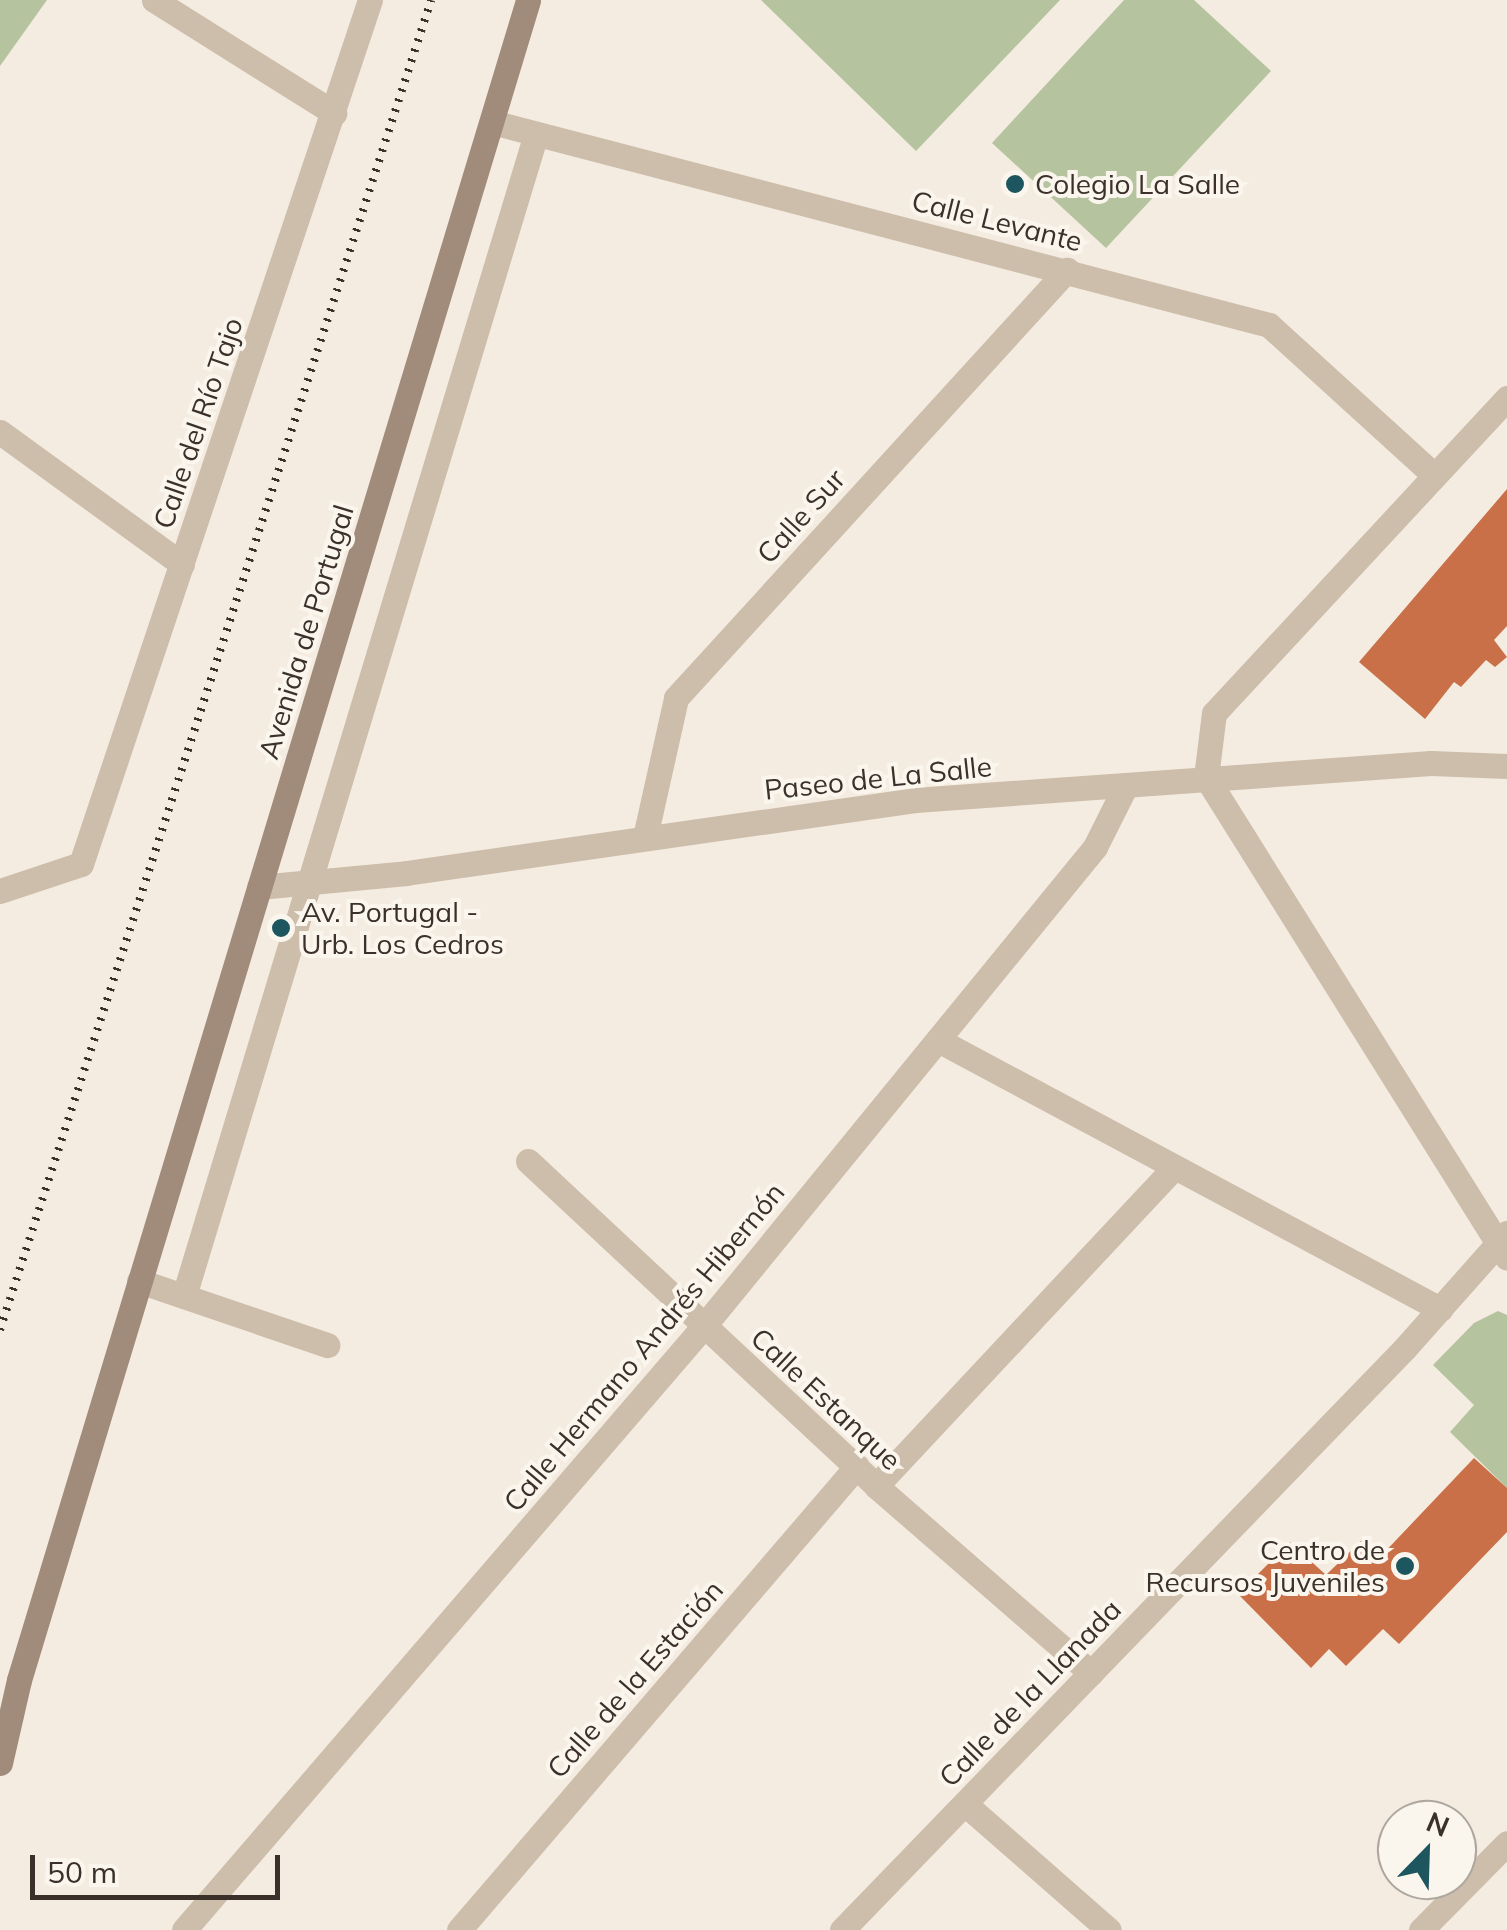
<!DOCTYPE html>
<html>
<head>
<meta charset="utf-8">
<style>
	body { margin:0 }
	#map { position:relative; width:1507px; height:1930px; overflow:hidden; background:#f4ece0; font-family:Mulish,sans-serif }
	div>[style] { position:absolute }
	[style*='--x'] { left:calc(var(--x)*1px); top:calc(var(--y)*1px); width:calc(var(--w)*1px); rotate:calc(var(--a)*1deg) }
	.green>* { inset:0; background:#b5c49f }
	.building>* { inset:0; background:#ca7048 }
	.street>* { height:25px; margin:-12.5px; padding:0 12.5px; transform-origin:12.5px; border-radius:12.5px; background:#cdbdab }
	.secondary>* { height:25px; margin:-12.5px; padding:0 12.5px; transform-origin:12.5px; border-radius:12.5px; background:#a18c7c }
	.rail>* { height:8px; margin-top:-4px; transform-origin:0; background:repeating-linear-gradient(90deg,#3b312a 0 2.5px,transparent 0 10.5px) }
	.dots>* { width:28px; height:28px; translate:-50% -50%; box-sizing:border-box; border:5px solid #fbf6ed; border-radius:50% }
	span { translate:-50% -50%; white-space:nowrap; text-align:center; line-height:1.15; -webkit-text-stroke:8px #fbf6ed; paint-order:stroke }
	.poi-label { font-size:28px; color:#3b312a }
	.left { translate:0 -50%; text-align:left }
	.right { translate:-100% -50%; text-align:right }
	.street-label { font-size:28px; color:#3b312a }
	.north { position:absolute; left:1377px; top:1800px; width:100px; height:100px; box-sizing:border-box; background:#fbf6ed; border:2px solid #aea79f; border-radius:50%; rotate:23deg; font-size:28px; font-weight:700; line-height:40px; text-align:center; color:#3b312a }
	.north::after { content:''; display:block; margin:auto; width:35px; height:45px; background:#1e565f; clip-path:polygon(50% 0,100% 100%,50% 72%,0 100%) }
	.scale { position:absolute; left:30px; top:1855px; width:250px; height:45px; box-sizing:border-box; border:5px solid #3b312a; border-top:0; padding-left:12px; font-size:30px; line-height:35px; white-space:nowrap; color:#3b312a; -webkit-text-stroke:8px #fbf6ed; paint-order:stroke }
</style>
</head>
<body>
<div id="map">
	<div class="green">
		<div style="clip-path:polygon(0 0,47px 0,0 66px)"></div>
		<div style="clip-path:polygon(761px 0,1060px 0,916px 151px)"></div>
		<div style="clip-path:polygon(1124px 0,1194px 0,1271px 71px,1106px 248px,992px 143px)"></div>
		<div style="clip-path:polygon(1498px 1311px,1507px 1315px,1507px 1488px,1450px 1432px,1474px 1405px,1433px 1365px,1474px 1323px)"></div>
	</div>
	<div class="building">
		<div style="clip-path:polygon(1507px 489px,1507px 626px,1494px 640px,1507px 657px,1495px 667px,1486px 660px,1461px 687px,1454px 682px,1425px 719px,1359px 662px)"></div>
		<div style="clip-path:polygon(1474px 1458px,1507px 1488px,1507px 1532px,1399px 1644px,1383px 1629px,1346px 1666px,1329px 1649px,1311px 1668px,1238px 1594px,1290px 1542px,1326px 1575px,1362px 1540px,1380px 1557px)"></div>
	</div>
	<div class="street">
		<div style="--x:154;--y:0;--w:213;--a:32.1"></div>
		<div style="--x:492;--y:122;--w:803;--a:14.64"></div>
		<div style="--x:1269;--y:325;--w:223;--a:42.3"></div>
		<div style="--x:1507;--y:398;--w:430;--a:132.9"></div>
		<div style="--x:1214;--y:713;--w:64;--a:97.1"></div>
		<div style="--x:1206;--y:777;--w:567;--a:57.96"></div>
		<div style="--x:0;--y:432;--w:225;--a:36"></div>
		<div style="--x:645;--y:837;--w:142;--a:-77.4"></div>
		<div style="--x:676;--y:698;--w:580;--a:-47.59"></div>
		<div style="--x:259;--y:887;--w:148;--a:-5.4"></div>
		<div style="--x:406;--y:873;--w:514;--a:-8.16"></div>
		<div style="--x:915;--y:800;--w:517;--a:-4.1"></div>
		<div style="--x:1431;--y:763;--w:76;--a:2.3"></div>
		<div style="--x:0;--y:891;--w:85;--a:-18.4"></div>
		<div style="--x:81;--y:864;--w:911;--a:-71.51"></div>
		<div style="--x:938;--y:1040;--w:570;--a:28.18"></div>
		<div style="--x:528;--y:1161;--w:476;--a:43"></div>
		<div style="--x:876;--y:1486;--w:285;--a:41"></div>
		<div style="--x:139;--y:1281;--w:199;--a:18.8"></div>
		<div style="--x:184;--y:1296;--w:1214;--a:-73.15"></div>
		<div style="--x:876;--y:1486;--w:437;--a:-46.9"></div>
		<div style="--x:965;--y:1804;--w:191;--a:41.2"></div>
		<div style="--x:184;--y:1930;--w:796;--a:-49.28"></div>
		<div style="--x:703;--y:1327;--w:620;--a:-50.76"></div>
		<div style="--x:1095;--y:847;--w:69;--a:-63.4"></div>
		<div style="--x:459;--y:1930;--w:611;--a:-49.38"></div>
		<div style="--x:842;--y:1930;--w:810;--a:-45.95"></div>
		<div style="--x:1405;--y:1348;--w:154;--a:-48.4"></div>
		<div style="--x:1421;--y:1930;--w:122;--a:-45.3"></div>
	</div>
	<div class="secondary">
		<div style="--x:0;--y:1763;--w:85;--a:-77.1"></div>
		<div style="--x:19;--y:1680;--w:1755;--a:-73.14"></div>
	</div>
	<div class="rail">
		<div style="--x:0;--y:1330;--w:1398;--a:-72.04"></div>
	</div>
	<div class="dots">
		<div style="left:1015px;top:184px;background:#1e565f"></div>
		<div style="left:281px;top:928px;background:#1e565f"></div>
		<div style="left:1405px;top:1566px;background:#1e565f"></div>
	</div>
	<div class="poi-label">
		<span class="left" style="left:1035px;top:184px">Colegio La Salle</span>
		<span class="left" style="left:301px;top:928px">Av. Portugal -<br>Urb. Los Cedros</span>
		<span class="right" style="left:1385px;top:1566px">Centro de<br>Recursos Juveniles</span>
	</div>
	<div class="street-label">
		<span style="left:997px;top:221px;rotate:14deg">Calle Levante</span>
		<span style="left:198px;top:423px;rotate:-71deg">Calle del Río Tajo</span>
		<span style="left:801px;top:516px;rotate:-48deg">Calle Sur</span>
		<span style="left:306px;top:632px;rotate:-73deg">Avenida de Portugal</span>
		<span style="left:878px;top:778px;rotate:-6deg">Paseo de La Salle</span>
		<span style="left:644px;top:1347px;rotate:-50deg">Calle Hermano Andrés Hibernón</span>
		<span style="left:826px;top:1399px;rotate:43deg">Calle Estanque</span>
		<span style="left:635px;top:1679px;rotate:-49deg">Calle de la Estación</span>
		<span style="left:1030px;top:1693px;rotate:-46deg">Calle de la Llanada</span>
	</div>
	<div class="north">N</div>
	<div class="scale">50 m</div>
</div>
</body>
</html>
